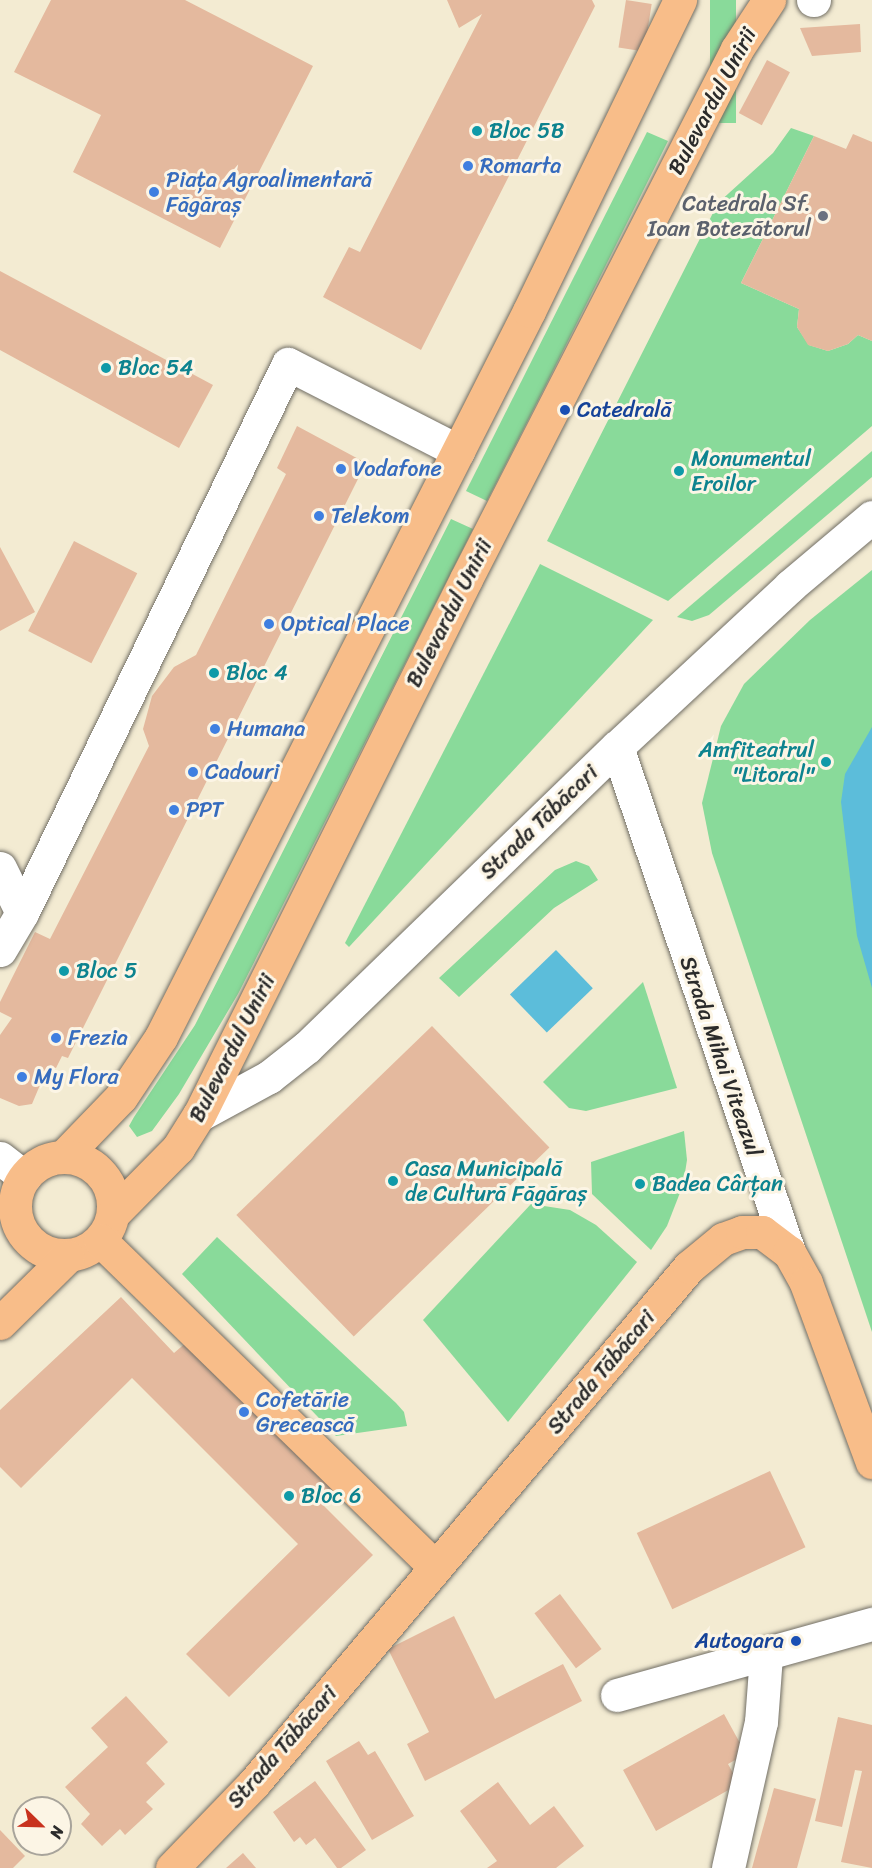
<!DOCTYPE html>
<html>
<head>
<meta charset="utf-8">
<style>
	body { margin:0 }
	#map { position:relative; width:872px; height:1868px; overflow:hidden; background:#f3ebd2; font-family:Sriracha,sans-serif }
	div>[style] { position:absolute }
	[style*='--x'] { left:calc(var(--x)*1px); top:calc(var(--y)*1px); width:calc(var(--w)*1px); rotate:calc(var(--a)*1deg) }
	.green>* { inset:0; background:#89da9a; transform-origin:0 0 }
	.water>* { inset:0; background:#5cbdda; transform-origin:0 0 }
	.building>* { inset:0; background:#e4b99e; transform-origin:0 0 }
	.roads { filter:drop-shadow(0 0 2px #716e65) drop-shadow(0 0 2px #716e65) }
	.minor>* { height:33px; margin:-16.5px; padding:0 16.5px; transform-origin:16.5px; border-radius:16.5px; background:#fff }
	.major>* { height:33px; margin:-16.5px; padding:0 16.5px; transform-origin:16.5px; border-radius:16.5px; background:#f8bd89 }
	.major>.ring { margin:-16.5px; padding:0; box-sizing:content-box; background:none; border:33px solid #f8bd89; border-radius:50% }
	.dots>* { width:16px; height:16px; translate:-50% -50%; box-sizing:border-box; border:3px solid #fcf5e5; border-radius:50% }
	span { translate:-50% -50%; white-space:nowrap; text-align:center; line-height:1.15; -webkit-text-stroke:6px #fcf5e5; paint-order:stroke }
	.street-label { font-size:22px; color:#2b2b2b }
	.culture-label { font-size:22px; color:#0d838f }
	.left { translate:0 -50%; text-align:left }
	.right { translate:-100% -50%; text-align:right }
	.shop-label { font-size:22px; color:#366cbe }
	.worship-label { font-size:22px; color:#5b616d }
	.transit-label { font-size:22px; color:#164399 }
	.north { position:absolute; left:12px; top:1796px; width:60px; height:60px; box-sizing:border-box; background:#fcf5e5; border:2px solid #a8a49b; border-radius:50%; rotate:113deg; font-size:16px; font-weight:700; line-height:24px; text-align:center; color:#2b2b2b }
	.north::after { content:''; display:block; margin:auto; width:21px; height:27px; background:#c8321e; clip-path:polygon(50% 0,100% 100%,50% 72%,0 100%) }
</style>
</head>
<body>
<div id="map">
	<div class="green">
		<div style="left:710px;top:0;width:26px;height:123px"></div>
		<div style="clip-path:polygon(791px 128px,814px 136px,741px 283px,799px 309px,797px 327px,809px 345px,828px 351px,848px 344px,858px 335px,872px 341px,872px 426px,668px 601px,547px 541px,718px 203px,773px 153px)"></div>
		<div style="clip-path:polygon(647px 132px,668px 141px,547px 383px,487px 501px,466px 491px)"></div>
		<div style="clip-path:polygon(872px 451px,872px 477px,709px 615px,692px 621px,677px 617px)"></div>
		<div style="clip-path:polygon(451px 519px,473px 529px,238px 994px,179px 1094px,152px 1131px,137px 1137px,129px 1126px,134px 1117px,195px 1025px)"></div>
		<div style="clip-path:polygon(540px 564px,653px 620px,349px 947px,345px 943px)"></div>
		<div style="clip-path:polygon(872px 570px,872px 1332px,712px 853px,702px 803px,721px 726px,744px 684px,810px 620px)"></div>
		<div style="clip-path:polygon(576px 861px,589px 866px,598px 880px,554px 908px,459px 997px,439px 978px,555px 870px)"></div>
		<div style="clip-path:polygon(643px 982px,677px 1088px,586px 1111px,569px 1108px,543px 1082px)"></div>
		<div style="clip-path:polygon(684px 1131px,687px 1160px,683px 1185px,667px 1226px,651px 1250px,592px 1194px,591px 1162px)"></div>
		<div style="clip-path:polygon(531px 1204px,570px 1210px,596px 1225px,637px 1262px,508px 1422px,423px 1320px)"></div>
		<div style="clip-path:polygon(217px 1237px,396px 1403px,404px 1412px,407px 1426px,336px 1436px,182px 1274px)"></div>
	</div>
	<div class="water">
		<div style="clip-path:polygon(872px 727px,872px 988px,857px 936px,841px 802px,845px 774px)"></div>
		<div style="left:556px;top:950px;width:53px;height:64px;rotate:46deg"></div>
	</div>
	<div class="building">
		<div style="clip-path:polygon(51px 0,185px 0,313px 66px,220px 248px,73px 172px,101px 115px,14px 72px)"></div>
		<div style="clip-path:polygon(447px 0,592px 0,595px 6px,421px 350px,323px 297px,349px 247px,360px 252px,482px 14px,459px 28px)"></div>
		<div style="left:626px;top:0;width:26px;height:48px;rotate:9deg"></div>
		<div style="clip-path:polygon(860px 24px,861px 52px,812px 56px,800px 28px)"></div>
		<div style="left:767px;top:60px;width:26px;height:60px;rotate:28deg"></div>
		<div style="clip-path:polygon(853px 134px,872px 142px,872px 341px,858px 335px,848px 344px,828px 351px,808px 345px,797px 327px,799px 309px,741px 283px,814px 136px,846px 149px)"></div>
		<div style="clip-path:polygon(0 271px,213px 385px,179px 448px,0 350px)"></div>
		<div style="clip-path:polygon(297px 426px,366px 463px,68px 1058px,62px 1056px,56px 1068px,48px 1066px,32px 1104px,19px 1106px,0 1098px,0 1035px,12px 1018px,0 1012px,0 1002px,35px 932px,50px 939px,149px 746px,143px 729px,152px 696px,174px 667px,196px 655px,286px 474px,277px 468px)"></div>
		<div style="left:74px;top:541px;width:71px;height:101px;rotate:27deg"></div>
		<div style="clip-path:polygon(0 547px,35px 612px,0 631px)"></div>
		<div style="left:432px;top:1026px;width:169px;height:272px;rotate:46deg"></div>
		<div style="clip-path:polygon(121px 1297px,174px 1353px,188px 1341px,334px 1490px,321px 1503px,373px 1555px,229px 1697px,186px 1654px,298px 1544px,132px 1378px,21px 1488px,0 1467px,0 1410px)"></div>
		<div style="left:770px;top:1471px;width:84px;height:147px;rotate:65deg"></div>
		<div style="left:560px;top:1594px;width:69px;height:32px;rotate:53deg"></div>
		<div style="clip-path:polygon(454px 1616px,495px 1699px,563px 1664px,582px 1701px,425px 1781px,407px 1744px,429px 1732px,388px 1649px)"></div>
		<div style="clip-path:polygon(126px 1696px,168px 1742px,146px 1763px,165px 1784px,146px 1802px,153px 1809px,125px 1835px,120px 1829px,102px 1846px,81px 1824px,90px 1814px,65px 1787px,108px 1747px,91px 1728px)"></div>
		<div style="clip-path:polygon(724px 1714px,746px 1754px,728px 1764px,739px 1784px,656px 1831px,623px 1770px)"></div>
		<div style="clip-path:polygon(838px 1717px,872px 1725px,872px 1868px,841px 1862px,862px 1771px,855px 1770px,842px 1827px,815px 1821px)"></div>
		<div style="clip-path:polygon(359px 1741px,368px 1755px,375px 1751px,414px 1816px,372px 1840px,326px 1761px)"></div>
		<div style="clip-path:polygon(315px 1781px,366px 1850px,341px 1868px,337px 1868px,315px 1838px,306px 1845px,300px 1837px,294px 1842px,273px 1812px)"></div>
		<div style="clip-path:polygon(498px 1782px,530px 1825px,554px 1806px,584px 1846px,556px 1868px,487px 1868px,497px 1861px,460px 1811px)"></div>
		<div style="clip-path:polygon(774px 1788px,816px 1799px,797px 1868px,752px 1868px)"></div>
		<div style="clip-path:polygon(0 1830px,25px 1856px,13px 1868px,0 1868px)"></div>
		<div style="clip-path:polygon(243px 1853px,256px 1868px,226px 1868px)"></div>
	</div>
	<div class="roads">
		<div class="minor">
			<div style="--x:813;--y:0;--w:1;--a:0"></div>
			<div style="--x:617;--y:747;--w:533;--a:71.19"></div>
			<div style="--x:0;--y:868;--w:50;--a:63.9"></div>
			<div style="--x:0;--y:950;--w:43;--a:-59.3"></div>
			<div style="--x:22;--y:913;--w:610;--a:-64.15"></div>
			<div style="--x:288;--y:364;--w:191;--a:27.1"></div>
			<div style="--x:199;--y:1115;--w:80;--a:-28.5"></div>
			<div style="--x:269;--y:1077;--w:48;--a:-38.3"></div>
			<div style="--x:307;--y:1047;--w:431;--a:-44.1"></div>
			<div style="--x:617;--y:747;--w:236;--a:-42.9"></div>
			<div style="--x:790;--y:586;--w:107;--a:-40.1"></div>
			<div style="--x:0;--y:1158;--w:31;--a:38"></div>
			<div style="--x:617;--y:1695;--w:265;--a:-15.6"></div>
			<div style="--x:728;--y:1868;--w:150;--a:-77.3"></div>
			<div style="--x:761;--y:1722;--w:67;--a:-85.7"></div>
		</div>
		<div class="major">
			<div style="--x:64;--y:1156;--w:82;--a:-46"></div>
			<div style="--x:121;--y:1097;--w:72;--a:-56.3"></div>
			<div style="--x:161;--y:1037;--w:814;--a:-63.12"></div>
			<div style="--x:529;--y:311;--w:346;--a:-64.1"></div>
			<div class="ring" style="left:15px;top:1157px;width:65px;height:65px"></div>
			<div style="--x:113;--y:1214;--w:93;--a:-45.4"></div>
			<div style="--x:178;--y:1148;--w:39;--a:-58"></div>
			<div style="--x:199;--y:1115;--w:599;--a:-63.52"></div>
			<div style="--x:466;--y:579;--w:595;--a:-62.92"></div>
			<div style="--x:737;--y:49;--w:59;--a:-56.9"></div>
			<div style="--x:100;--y:1240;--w:468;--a:44.3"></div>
			<div style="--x:0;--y:1323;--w:95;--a:-44.6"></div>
			<div style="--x:172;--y:1868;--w:118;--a:-46"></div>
			<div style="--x:254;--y:1783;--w:675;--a:-49.87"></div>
			<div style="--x:689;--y:1267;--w:44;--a:-39.5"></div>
			<div style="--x:723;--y:1239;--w:20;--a:-20"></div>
			<div style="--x:742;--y:1232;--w:20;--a:0"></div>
			<div style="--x:762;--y:1232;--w:34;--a:37"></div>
			<div style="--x:789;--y:1252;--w:35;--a:61"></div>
			<div style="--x:806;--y:1283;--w:191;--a:69.8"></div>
		</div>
	</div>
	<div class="dots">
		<div style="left:477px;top:131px;background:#0f9aa8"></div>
		<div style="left:468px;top:166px;background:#3f7fe0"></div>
		<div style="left:154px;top:192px;background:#3f7fe0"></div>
		<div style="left:823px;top:216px;background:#6b7280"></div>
		<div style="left:106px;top:368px;background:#0f9aa8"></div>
		<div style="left:565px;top:410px;background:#1a4fb4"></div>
		<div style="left:341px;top:469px;background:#3f7fe0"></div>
		<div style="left:679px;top:471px;background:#0f9aa8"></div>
		<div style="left:319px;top:516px;background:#3f7fe0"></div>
		<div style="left:269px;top:624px;background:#3f7fe0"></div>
		<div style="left:214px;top:673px;background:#0f9aa8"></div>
		<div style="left:215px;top:729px;background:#3f7fe0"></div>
		<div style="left:826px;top:762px;background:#0f9aa8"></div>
		<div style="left:193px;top:772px;background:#3f7fe0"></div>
		<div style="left:174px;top:810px;background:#3f7fe0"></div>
		<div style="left:64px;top:971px;background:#0f9aa8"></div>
		<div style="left:56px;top:1038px;background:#3f7fe0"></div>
		<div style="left:22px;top:1077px;background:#3f7fe0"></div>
		<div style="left:393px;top:1181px;background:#0f9aa8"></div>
		<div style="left:640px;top:1184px;background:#0f9aa8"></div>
		<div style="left:244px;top:1412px;background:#3f7fe0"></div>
		<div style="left:289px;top:1496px;background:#0f9aa8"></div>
		<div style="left:796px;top:1641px;background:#1a4fb4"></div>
	</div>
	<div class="street-label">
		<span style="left:712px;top:101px;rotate:-62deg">Bulevardul Unirii</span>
		<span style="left:449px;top:613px;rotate:-63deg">Bulevardul Unirii</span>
		<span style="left:539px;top:822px;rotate:-44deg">Strada Tăbăcari</span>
		<span style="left:232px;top:1048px;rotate:-63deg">Bulevardul Unirii</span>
		<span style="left:721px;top:1056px;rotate:71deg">Strada Mihai Viteazul</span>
		<span style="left:601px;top:1372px;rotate:-50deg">Strada Tăbăcari</span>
		<span style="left:282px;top:1747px;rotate:-49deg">Strada Tăbăcari</span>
	</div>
	<div class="culture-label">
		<span class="left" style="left:489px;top:131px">Bloc 5B</span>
		<span class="left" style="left:118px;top:368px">Bloc 54</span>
		<span class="left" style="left:691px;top:471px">Monumentul<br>Eroilor</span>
		<span class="left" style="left:226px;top:673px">Bloc 4</span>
		<span class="right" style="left:814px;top:762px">Amfiteatrul<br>"Litoral"</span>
		<span class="left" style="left:76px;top:971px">Bloc 5</span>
		<span class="left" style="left:405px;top:1181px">Casa Municipală<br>de Cultură Făgăraș</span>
		<span class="left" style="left:652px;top:1184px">Badea Cârțan</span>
		<span class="left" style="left:301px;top:1496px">Bloc 6</span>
	</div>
	<div class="shop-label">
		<span class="left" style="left:480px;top:166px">Romarta</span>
		<span class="left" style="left:166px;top:192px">Piața Agroalimentară<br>Făgăraș</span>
		<span class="left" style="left:353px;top:469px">Vodafone</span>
		<span class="left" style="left:331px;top:516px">Telekom</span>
		<span class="left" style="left:281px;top:624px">Optical Place</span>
		<span class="left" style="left:227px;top:729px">Humana</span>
		<span class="left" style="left:205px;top:772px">Cadouri</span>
		<span class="left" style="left:186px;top:810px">PPT</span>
		<span class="left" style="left:68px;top:1038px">Frezia</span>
		<span class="left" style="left:34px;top:1077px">My Flora</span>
		<span class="left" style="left:256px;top:1412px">Cofetărie<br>Grecească</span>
	</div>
	<div class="worship-label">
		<span class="right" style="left:811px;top:216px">Catedrala Sf.<br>Ioan Botezătorul</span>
	</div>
	<div class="transit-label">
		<span class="left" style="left:577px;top:410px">Catedrală</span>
		<span class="right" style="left:784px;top:1641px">Autogara</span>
	</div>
	<div class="north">N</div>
</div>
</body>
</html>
